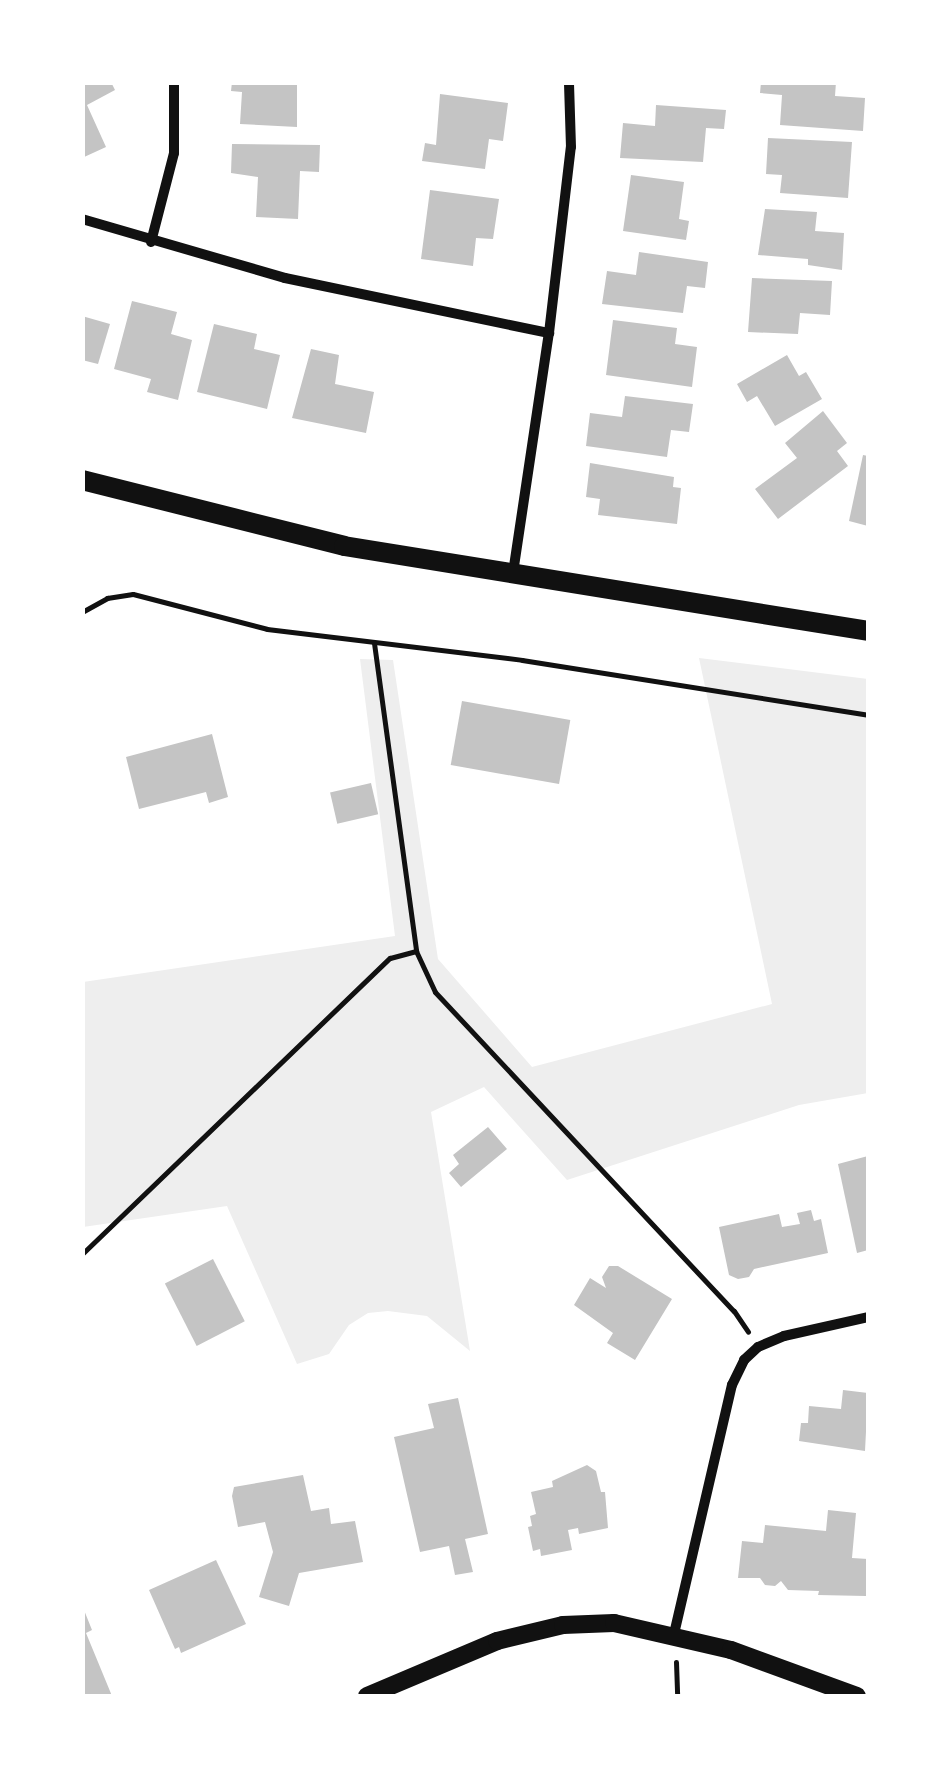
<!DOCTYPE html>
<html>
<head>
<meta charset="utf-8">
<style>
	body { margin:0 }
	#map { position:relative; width:951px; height:1779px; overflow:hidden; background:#fff; font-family:"Fira Sans",sans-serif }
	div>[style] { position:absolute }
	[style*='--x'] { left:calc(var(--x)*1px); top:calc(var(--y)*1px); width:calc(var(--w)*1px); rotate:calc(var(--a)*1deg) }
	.green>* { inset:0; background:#eee }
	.building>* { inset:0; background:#c4c4c4; transform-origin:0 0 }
	.path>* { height:5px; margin:-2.5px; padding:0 2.5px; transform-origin:2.5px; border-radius:2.5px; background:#111 }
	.minor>* { height:10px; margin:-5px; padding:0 5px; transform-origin:5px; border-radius:5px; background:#111 }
	.tertiary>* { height:18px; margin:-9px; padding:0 9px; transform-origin:9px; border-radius:9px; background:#111 }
	.secondary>* { height:20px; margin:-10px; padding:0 10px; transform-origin:10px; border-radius:10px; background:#111 }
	span { translate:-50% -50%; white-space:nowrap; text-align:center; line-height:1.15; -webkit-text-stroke:10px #fff; paint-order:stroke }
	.frame { position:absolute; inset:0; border:85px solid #fff; pointer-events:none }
</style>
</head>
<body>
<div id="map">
	<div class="green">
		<div style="clip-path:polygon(699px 658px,868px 679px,868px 1093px,799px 1105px,567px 1180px,484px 1087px,431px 1112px,470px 1351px,427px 1316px,388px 1311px,368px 1313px,349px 1325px,329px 1354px,297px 1364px,227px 1206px,83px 1227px,83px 982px,395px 936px,360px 659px,393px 660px,438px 959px,532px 1067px,772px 1004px)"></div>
	</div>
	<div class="building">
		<div style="clip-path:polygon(82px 82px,111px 82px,115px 90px,87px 105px,106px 147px,82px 158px)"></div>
		<div style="clip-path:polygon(232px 82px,297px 82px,297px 127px,240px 124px,242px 92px,231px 91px)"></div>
		<div style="clip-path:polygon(761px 82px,836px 82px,835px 96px,865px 98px,863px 131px,780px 125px,782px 95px,760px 93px)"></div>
		<div style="clip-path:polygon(440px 94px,508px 103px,503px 141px,489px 139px,485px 169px,422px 161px,425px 143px,436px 145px)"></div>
		<div style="clip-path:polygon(656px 105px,726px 110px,724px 129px,706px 128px,703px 162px,620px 158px,623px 123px,655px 126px)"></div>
		<div style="clip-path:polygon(768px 138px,852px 142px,848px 198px,780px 193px,782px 175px,766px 174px)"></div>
		<div style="clip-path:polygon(232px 144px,320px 145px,319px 172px,300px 171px,298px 219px,256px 217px,258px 177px,231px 173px)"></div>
		<div style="clip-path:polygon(631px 175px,684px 182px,679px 219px,689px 221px,686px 240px,623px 231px)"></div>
		<div style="clip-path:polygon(430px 190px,499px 199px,493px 239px,476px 238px,473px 266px,421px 259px)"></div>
		<div style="clip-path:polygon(765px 209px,817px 212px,815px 231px,844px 233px,842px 270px,808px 265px,808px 259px,758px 255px)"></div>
		<div style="clip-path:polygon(639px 252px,708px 262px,705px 288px,687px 286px,683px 313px,602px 304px,607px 271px,636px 275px)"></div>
		<div style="clip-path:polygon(752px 278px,832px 281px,830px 315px,800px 313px,798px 334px,748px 332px)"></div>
		<div style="clip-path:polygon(132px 301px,177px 312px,171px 334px,192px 340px,178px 400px,147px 392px,151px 379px,114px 369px)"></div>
		<div style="clip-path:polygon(82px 316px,110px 324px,98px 364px,82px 360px)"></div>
		<div style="clip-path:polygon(613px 320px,677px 328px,675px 344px,697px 347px,692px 387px,606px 375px)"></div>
		<div style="clip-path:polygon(214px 324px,257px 334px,254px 349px,280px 355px,267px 409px,197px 392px)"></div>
		<div style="clip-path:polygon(311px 349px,339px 355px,335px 384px,374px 392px,366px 433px,292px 418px)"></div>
		<div style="clip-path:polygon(787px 355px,799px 376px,806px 372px,822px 399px,775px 426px,757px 396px,747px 402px,737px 384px)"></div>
		<div style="clip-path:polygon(625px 396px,693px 404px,689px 432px,671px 430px,667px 457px,586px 446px,590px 413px,622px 417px)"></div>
		<div style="clip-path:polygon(823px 411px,847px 443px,837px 451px,848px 466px,778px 519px,755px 489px,797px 458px,785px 443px)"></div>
		<div style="clip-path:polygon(863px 455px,868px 456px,868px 526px,849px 521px)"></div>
		<div style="clip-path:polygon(590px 463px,674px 477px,673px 487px,681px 488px,677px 524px,598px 515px,600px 499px,586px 497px)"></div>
		<div style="left:462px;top:701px;width:110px;height:65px;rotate:10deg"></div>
		<div style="clip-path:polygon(212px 734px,228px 797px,209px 803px,206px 792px,139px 809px,126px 757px)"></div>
		<div style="left:371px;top:783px;width:32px;height:42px;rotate:77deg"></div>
		<div style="clip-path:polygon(488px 1127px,507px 1149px,461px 1187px,449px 1173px,459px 1164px,453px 1155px)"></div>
		<div style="clip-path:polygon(868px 1156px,868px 1250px,857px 1253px,838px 1164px)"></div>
		<div style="clip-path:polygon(811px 1210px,814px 1221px,821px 1219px,828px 1253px,754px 1269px,749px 1277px,738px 1279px,729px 1275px,719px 1227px,779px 1214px,782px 1227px,800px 1224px,797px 1213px)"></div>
		<div style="left:213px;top:1259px;width:70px;height:54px;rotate:63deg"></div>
		<div style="clip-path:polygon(609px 1266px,618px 1266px,672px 1299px,635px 1360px,607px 1343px,613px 1333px,574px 1305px,590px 1278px,606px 1288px,602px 1277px)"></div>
		<div style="clip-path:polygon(843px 1390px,868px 1393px,865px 1451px,799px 1441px,801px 1423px,808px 1423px,809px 1406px,841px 1409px)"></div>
		<div style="clip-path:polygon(458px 1398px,488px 1534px,465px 1539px,473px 1572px,455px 1575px,449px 1546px,420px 1552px,394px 1437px,434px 1428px,428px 1404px)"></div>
		<div style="clip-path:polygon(587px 1465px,596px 1471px,601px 1492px,605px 1492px,608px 1528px,579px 1534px,578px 1528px,568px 1530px,572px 1550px,541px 1556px,540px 1549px,533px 1551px,528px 1527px,532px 1526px,530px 1516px,536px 1514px,531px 1492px,553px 1487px,552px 1481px)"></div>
		<div style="clip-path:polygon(303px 1475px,311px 1511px,329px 1508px,331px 1524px,355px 1521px,363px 1562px,299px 1573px,289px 1606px,259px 1597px,273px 1552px,265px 1522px,238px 1527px,232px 1496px,234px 1487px)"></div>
		<div style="clip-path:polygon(828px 1510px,856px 1513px,852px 1558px,868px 1559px,866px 1596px,818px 1595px,819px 1591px,788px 1590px,781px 1581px,775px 1586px,765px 1585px,760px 1578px,738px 1578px,742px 1541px,763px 1543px,765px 1525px,826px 1531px)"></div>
		<div style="clip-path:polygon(216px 1560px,246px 1624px,181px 1653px,179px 1647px,175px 1649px,149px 1590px)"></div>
		<div style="clip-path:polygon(82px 1605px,92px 1630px,86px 1633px,112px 1696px,82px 1696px)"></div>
	</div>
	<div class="path">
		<div style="--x:82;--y:612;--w:29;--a:-29"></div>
		<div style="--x:107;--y:598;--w:26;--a:-9"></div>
		<div style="--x:133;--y:594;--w:138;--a:14.6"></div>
		<div style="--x:267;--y:629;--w:257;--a:6.9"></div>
		<div style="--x:522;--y:660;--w:350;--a:9"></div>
		<div style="--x:374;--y:643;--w:311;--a:82.2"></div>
		<div style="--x:416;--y:951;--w:45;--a:65.1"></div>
		<div style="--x:435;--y:992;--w:437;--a:46.9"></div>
		<div style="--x:734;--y:1311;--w:25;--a:56"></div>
		<div style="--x:82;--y:1254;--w:427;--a:-43.9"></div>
		<div style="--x:390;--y:958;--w:27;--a:-15"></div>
		<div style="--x:676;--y:1662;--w:34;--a:88"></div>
	</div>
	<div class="minor">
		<div style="--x:82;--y:219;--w:211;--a:16.2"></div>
		<div style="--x:285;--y:278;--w:270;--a:11.8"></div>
		<div style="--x:151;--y:242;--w:92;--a:-75.5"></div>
		<div style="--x:174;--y:153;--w:71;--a:-90"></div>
		<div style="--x:513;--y:573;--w:243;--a:-81.5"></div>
		<div style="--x:549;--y:333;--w:187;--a:-83.3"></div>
		<div style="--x:571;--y:147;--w:65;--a:-91.8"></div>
		<div style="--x:674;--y:1634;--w:256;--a:-76.9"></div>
		<div style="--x:732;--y:1385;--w:28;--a:-64"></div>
		<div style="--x:744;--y:1360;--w:19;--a:-43"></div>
		<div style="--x:758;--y:1347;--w:28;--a:-23"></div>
		<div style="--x:784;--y:1336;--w:86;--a:-12.7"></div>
	</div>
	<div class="tertiary">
		<div style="--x:367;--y:1696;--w:141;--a:-22.9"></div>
		<div style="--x:497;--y:1641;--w:68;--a:-13.6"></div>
		<div style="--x:563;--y:1625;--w:51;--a:-2.2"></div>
		<div style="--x:614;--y:1623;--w:120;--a:13"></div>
		<div style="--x:731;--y:1650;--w:134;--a:20.1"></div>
	</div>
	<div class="secondary">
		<div style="--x:82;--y:480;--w:270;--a:14.1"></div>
		<div style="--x:344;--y:546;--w:531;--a:9.21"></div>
	</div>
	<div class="frame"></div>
</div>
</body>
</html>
